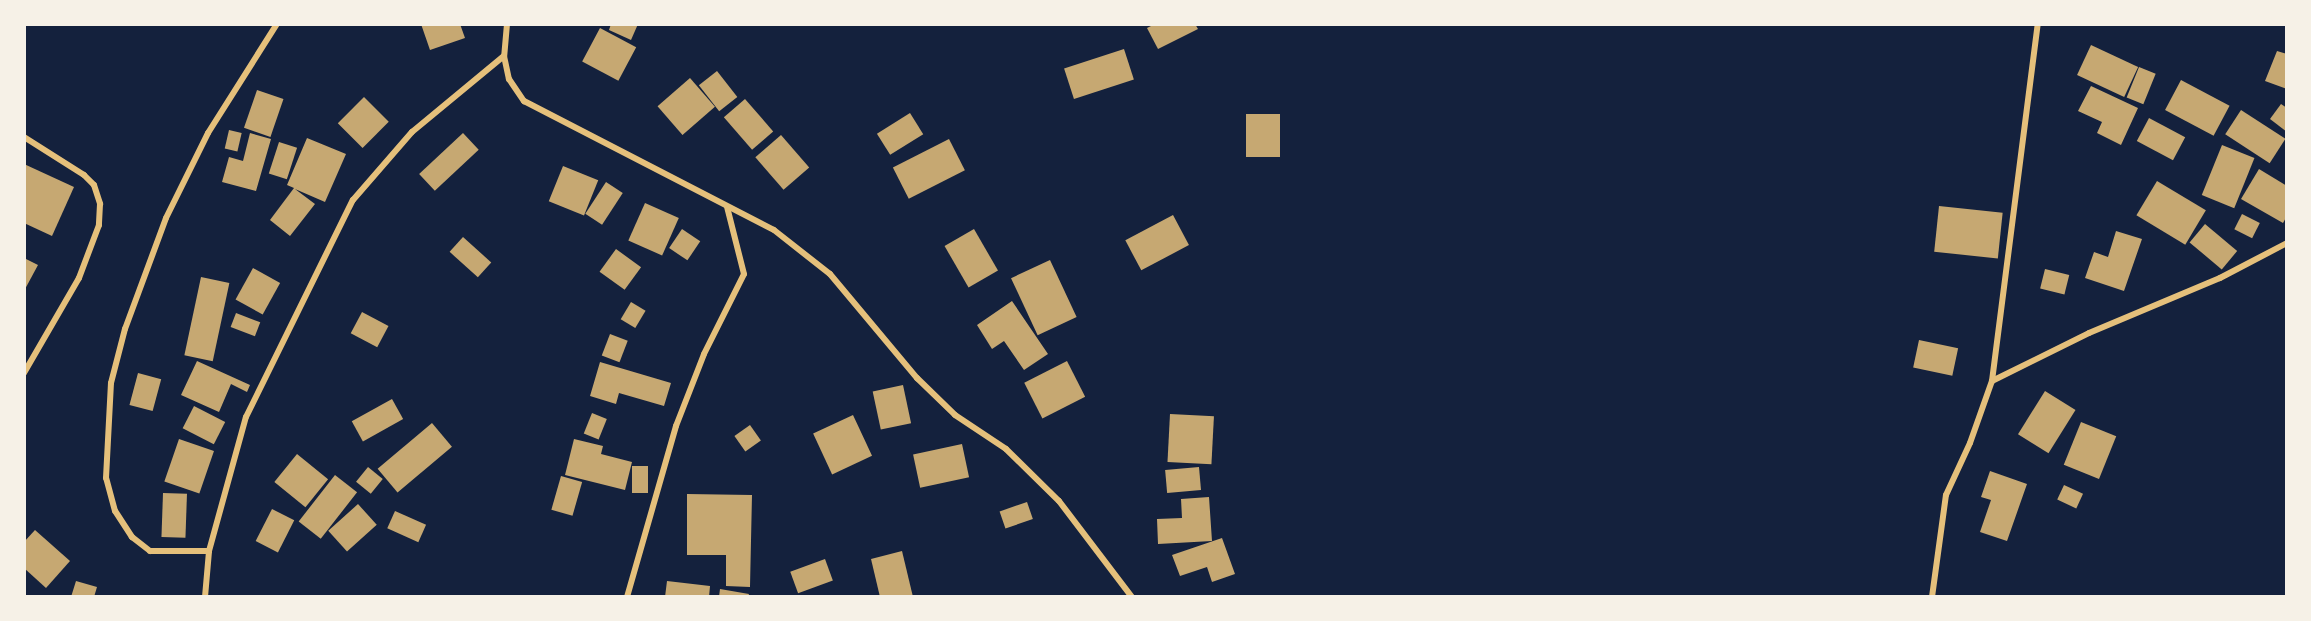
<!DOCTYPE html>
<html>
<head>
<meta charset="utf-8">
<style>
	body { margin:0 }
	#map { position:relative; width:2311px; height:621px; overflow:hidden; background:#14213d; font-family:"IBM Plex Sans",sans-serif }
	div>[style] { position:absolute }
	[style*='--x'] { left:calc(var(--x)*1px); top:calc(var(--y)*1px); width:calc(var(--w)*1px); rotate:calc(var(--a)*1deg) }
	.building>* { inset:0; background:#c6a872; transform-origin:0 0 }
	.minor>* { height:6px; margin:-3px; padding:0 3px; transform-origin:3px; border-radius:3px; background:#e5c07b }
	span { translate:-50% -50%; white-space:nowrap; text-align:center; line-height:1.15; -webkit-text-stroke:4.5px #f6f1e7; paint-order:stroke }
	.frame { position:absolute; inset:0; border:26px solid #f6f1e7; pointer-events:none }
</style>
</head>
<body>
<div id="map">
	<div class="building">
		<div style="clip-path:polygon(421px 24px,460px 24px,465px 38px,430px 50px)"></div>
		<div style="clip-path:polygon(611px 24px,638px 24px,631px 40px,609px 30px)"></div>
		<div style="clip-path:polygon(1155px 24px,1195px 24px,1198px 29px,1158px 49px,1147px 28px)"></div>
		<div style="left:600px;top:28px;width:41px;height:38px;rotate:28deg"></div>
		<div style="left:2091px;top:45px;width:52px;height:33px;rotate:25deg"></div>
		<div style="left:1124px;top:49px;width:32px;height:63px;rotate:72deg"></div>
		<div style="clip-path:polygon(2277px 51px,2287px 54px,2287px 89px,2265px 81px)"></div>
		<div style="left:2139px;top:67px;width:18px;height:33px;rotate:22deg"></div>
		<div style="left:717px;top:71px;width:33px;height:23px;rotate:52deg"></div>
		<div style="left:690px;top:78px;width:38px;height:43px;rotate:49deg"></div>
		<div style="left:2181px;top:80px;width:55px;height:34px;rotate:28deg"></div>
		<div style="clip-path:polygon(2091px 86px,2138px 108px,2121px 145px,2097px 133px,2102px 122px,2078px 111px)"></div>
		<div style="left:257px;top:90px;width:28px;height:40px;rotate:19deg"></div>
		<div style="left:364px;top:97px;width:35px;height:37px;rotate:45deg"></div>
		<div style="left:745px;top:99px;width:43px;height:28px;rotate:49deg"></div>
		<div style="clip-path:polygon(2281px 104px,2287px 108px,2287px 132px,2270px 119px)"></div>
		<div style="left:2241px;top:110px;width:53px;height:29px;rotate:33deg"></div>
		<div style="left:910px;top:113px;width:25px;height:39px;rotate:58deg"></div>
		<div style="left:1246px;top:114px;width:34px;height:43px"></div>
		<div style="left:2149px;top:118px;width:41px;height:26px;rotate:28deg"></div>
		<div style="left:229px;top:130px;width:13px;height:19px;rotate:13deg"></div>
		<div style="clip-path:polygon(250px 133px,271px 139px,256px 191px,222px 182px,229px 157px,243px 161px)"></div>
		<div style="left:463px;top:133px;width:23px;height:60px;rotate:47deg"></div>
		<div style="left:781px;top:135px;width:43px;height:34px;rotate:49deg"></div>
		<div style="clip-path:polygon(307px 138px,346px 154px,325px 202px,295px 189px,315px 204px,290px 236px,270px 220px,294px 188px,287px 185px)"></div>
		<div style="left:949px;top:139px;width:35px;height:63px;rotate:63deg"></div>
		<div style="left:279px;top:142px;width:19px;height:33px;rotate:18deg"></div>
		<div style="left:2222px;top:145px;width:35px;height:54px;rotate:22deg"></div>
		<div style="clip-path:polygon(24px 164px,74px 187px,52px 236px,24px 223px)"></div>
		<div style="left:563px;top:166px;width:38px;height:38px;rotate:22deg"></div>
		<div style="clip-path:polygon(2259px 169px,2287px 186px,2287px 216px,2283px 223px,2241px 199px)"></div>
		<div style="left:2157px;top:181px;width:57px;height:40px;rotate:31deg"></div>
		<div style="left:606px;top:182px;width:20px;height:38px;rotate:33deg"></div>
		<div style="left:645px;top:203px;width:37px;height:41px;rotate:24deg"></div>
		<div style="left:1939px;top:206px;width:64px;height:46px;rotate:6deg"></div>
		<div style="left:2242px;top:214px;width:20px;height:17px;rotate:27deg"></div>
		<div style="left:1173px;top:215px;width:34px;height:54px;rotate:62deg"></div>
		<div style="left:2205px;top:224px;width:42px;height:24px;rotate:40deg"></div>
		<div style="left:682px;top:229px;width:22px;height:23px;rotate:34deg"></div>
		<div style="left:974px;top:229px;width:48px;height:34px;rotate:60deg"></div>
		<div style="clip-path:polygon(2116px 231px,2142px 239px,2124px 291px,2085px 278px,2094px 252px,2108px 257px)"></div>
		<div style="left:463px;top:237px;width:38px;height:20px;rotate:42deg"></div>
		<div style="left:616px;top:249px;width:31px;height:28px;rotate:36deg"></div>
		<div style="clip-path:polygon(24px 258px,38px 265px,24px 291px)"></div>
		<div style="left:1050px;top:260px;width:63px;height:43px;rotate:65deg"></div>
		<div style="left:253px;top:268px;width:31px;height:36px;rotate:29deg"></div>
		<div style="left:2045px;top:269px;width:25px;height:20px;rotate:14deg"></div>
		<div style="left:201px;top:277px;width:29px;height:80px;rotate:12deg"></div>
		<div style="clip-path:polygon(1012px 301px,1048px 354px,1024px 370px,1004px 341px,992px 349px,977px 325px)"></div>
		<div style="left:631px;top:302px;width:17px;height:20px;rotate:31deg"></div>
		<div style="left:362px;top:312px;width:30px;height:24px;rotate:28deg"></div>
		<div style="left:236px;top:313px;width:26px;height:15px;rotate:21deg"></div>
		<div style="left:610px;top:334px;width:19px;height:23px;rotate:21deg"></div>
		<div style="left:1919px;top:340px;width:40px;height:28px;rotate:12deg"></div>
		<div style="clip-path:polygon(197px 361px,250px 385px,247px 392px,231px 384px,219px 412px,181px 395px)"></div>
		<div style="left:1067px;top:361px;width:40px;height:48px;rotate:63deg"></div>
		<div style="clip-path:polygon(600px 362px,671px 383px,664px 406px,619px 393px,616px 404px,590px 396px)"></div>
		<div style="left:138px;top:373px;width:24px;height:33px;rotate:15deg"></div>
		<div style="left:903px;top:385px;width:39px;height:31px;rotate:78deg"></div>
		<div style="left:2045px;top:391px;width:36px;height:51px;rotate:32deg"></div>
		<div style="left:392px;top:399px;width:23px;height:46px;rotate:61deg"></div>
		<div style="left:194px;top:406px;width:35px;height:25px;rotate:27deg"></div>
		<div style="left:592px;top:413px;width:16px;height:22px;rotate:22deg"></div>
		<div style="left:1170px;top:414px;width:44px;height:48px;rotate:3deg"></div>
		<div style="left:853px;top:415px;width:45px;height:44px;rotate:65deg"></div>
		<div style="left:2081px;top:422px;width:38px;height:46px;rotate:22deg"></div>
		<div style="left:432px;top:423px;width:31px;height:71px;rotate:50deg"></div>
		<div style="left:750px;top:425px;width:19px;height:19px;rotate:55deg"></div>
		<div style="left:179px;top:439px;width:37px;height:45px;rotate:19deg"></div>
		<div style="clip-path:polygon(574px 439px,603px 446px,601px 454px,632px 462px,625px 490px,565px 475px)"></div>
		<div style="left:962px;top:444px;width:34px;height:50px;rotate:78deg"></div>
		<div style="left:297px;top:454px;width:40px;height:36px;rotate:39deg"></div>
		<div style="left:632px;top:466px;width:16px;height:27px"></div>
		<div style="left:368px;top:467px;width:19px;height:19px;rotate:39deg"></div>
		<div style="left:1199px;top:467px;width:23px;height:34px;rotate:85deg"></div>
		<div style="clip-path:polygon(1990px 471px,2027px 484px,2007px 541px,1980px 532px,1991px 500px,1981px 497px)"></div>
		<div style="left:335px;top:475px;width:28px;height:59px;rotate:38deg"></div>
		<div style="left:561px;top:476px;width:22px;height:35px;rotate:16deg"></div>
		<div style="left:2064px;top:485px;width:21px;height:16px;rotate:25deg"></div>
		<div style="left:163px;top:493px;width:24px;height:44px;rotate:2deg"></div>
		<div style="clip-path:polygon(687px 494px,752px 495px,750px 587px,726px 586px,726px 555px,687px 555px)"></div>
		<div style="clip-path:polygon(1209px 497px,1212px 541px,1158px 544px,1157px 519px,1182px 518px,1181px 499px)"></div>
		<div style="left:1027px;top:502px;width:18px;height:29px;rotate:71deg"></div>
		<div style="left:358px;top:504px;width:28px;height:40px;rotate:48deg"></div>
		<div style="left:272px;top:509px;width:25px;height:36px;rotate:27deg"></div>
		<div style="left:395px;top:511px;width:34px;height:19px;rotate:24deg"></div>
		<div style="clip-path:polygon(35px 530px,70px 561px,46px 588px,24px 568px,24px 542px)"></div>
		<div style="clip-path:polygon(1222px 538px,1235px 574px,1212px 582px,1207px 567px,1180px 576px,1172px 555px)"></div>
		<div style="clip-path:polygon(902px 551px,913px 597px,880px 597px,871px 559px)"></div>
		<div style="left:825px;top:559px;width:23px;height:37px;rotate:70deg"></div>
		<div style="clip-path:polygon(76px 581px,97px 587px,94px 597px,71px 597px)"></div>
		<div style="clip-path:polygon(667px 581px,710px 586px,709px 597px,665px 597px)"></div>
		<div style="clip-path:polygon(720px 589px,749px 594px,748px 597px,719px 597px)"></div>
	</div>
	<div class="minor">
		<div style="--x:507;--y:24;--w:32;--a:95"></div>
		<div style="--x:504;--y:56;--w:24;--a:78"></div>
		<div style="--x:509;--y:79;--w:27;--a:56"></div>
		<div style="--x:524;--y:101;--w:281;--a:27.3"></div>
		<div style="--x:774;--y:230;--w:71;--a:38.2"></div>
		<div style="--x:830;--y:274;--w:136;--a:50.1"></div>
		<div style="--x:917;--y:378;--w:53;--a:44.2"></div>
		<div style="--x:955;--y:415;--w:61;--a:33.7"></div>
		<div style="--x:1006;--y:449;--w:74;--a:44.5"></div>
		<div style="--x:1059;--y:501;--w:121;--a:52.8"></div>
		<div style="--x:24;--y:137;--w:71;--a:32.3"></div>
		<div style="--x:84;--y:175;--w:14;--a:45"></div>
		<div style="--x:94;--y:185;--w:20;--a:72"></div>
		<div style="--x:100;--y:204;--w:21;--a:93"></div>
		<div style="--x:99;--y:225;--w:57;--a:110.7"></div>
		<div style="--x:79;--y:278;--w:110;--a:120.1"></div>
		<div style="--x:1992;--y:381;--w:108;--a:-26.3"></div>
		<div style="--x:2089;--y:333;--w:142;--a:-22.8"></div>
		<div style="--x:2220;--y:278;--w:76;--a:-27.6"></div>
		<div style="--x:209;--y:551;--w:59;--a:180"></div>
		<div style="--x:150;--y:551;--w:23;--a:-142"></div>
		<div style="--x:132;--y:537;--w:31;--a:-123"></div>
		<div style="--x:115;--y:511;--w:34;--a:-105"></div>
		<div style="--x:106;--y:478;--w:95;--a:-87"></div>
		<div style="--x:111;--y:383;--w:56;--a:-75.5"></div>
		<div style="--x:125;--y:329;--w:118;--a:-69.7"></div>
		<div style="--x:166;--y:218;--w:95;--a:-63.7"></div>
		<div style="--x:208;--y:133;--w:129;--a:-57.7"></div>
		<div style="--x:205;--y:597;--w:46;--a:-85"></div>
		<div style="--x:209;--y:551;--w:139;--a:-74.6"></div>
		<div style="--x:246;--y:417;--w:242;--a:-63.8"></div>
		<div style="--x:353;--y:200;--w:90;--a:-49.1"></div>
		<div style="--x:412;--y:132;--w:119;--a:-39.6"></div>
		<div style="--x:627;--y:597;--w:178;--a:-74"></div>
		<div style="--x:676;--y:426;--w:77;--a:-68.7"></div>
		<div style="--x:704;--y:354;--w:89;--a:-63.4"></div>
		<div style="--x:744;--y:274;--w:69;--a:-104.2"></div>
		<div style="--x:1932;--y:597;--w:103;--a:-82.2"></div>
		<div style="--x:1946;--y:495;--w:57;--a:-65.2"></div>
		<div style="--x:1970;--y:443;--w:66;--a:-70.5"></div>
		<div style="--x:1992;--y:381;--w:360;--a:-82.7"></div>
	</div>
	<div class="frame"></div>
</div>
</body>
</html>
